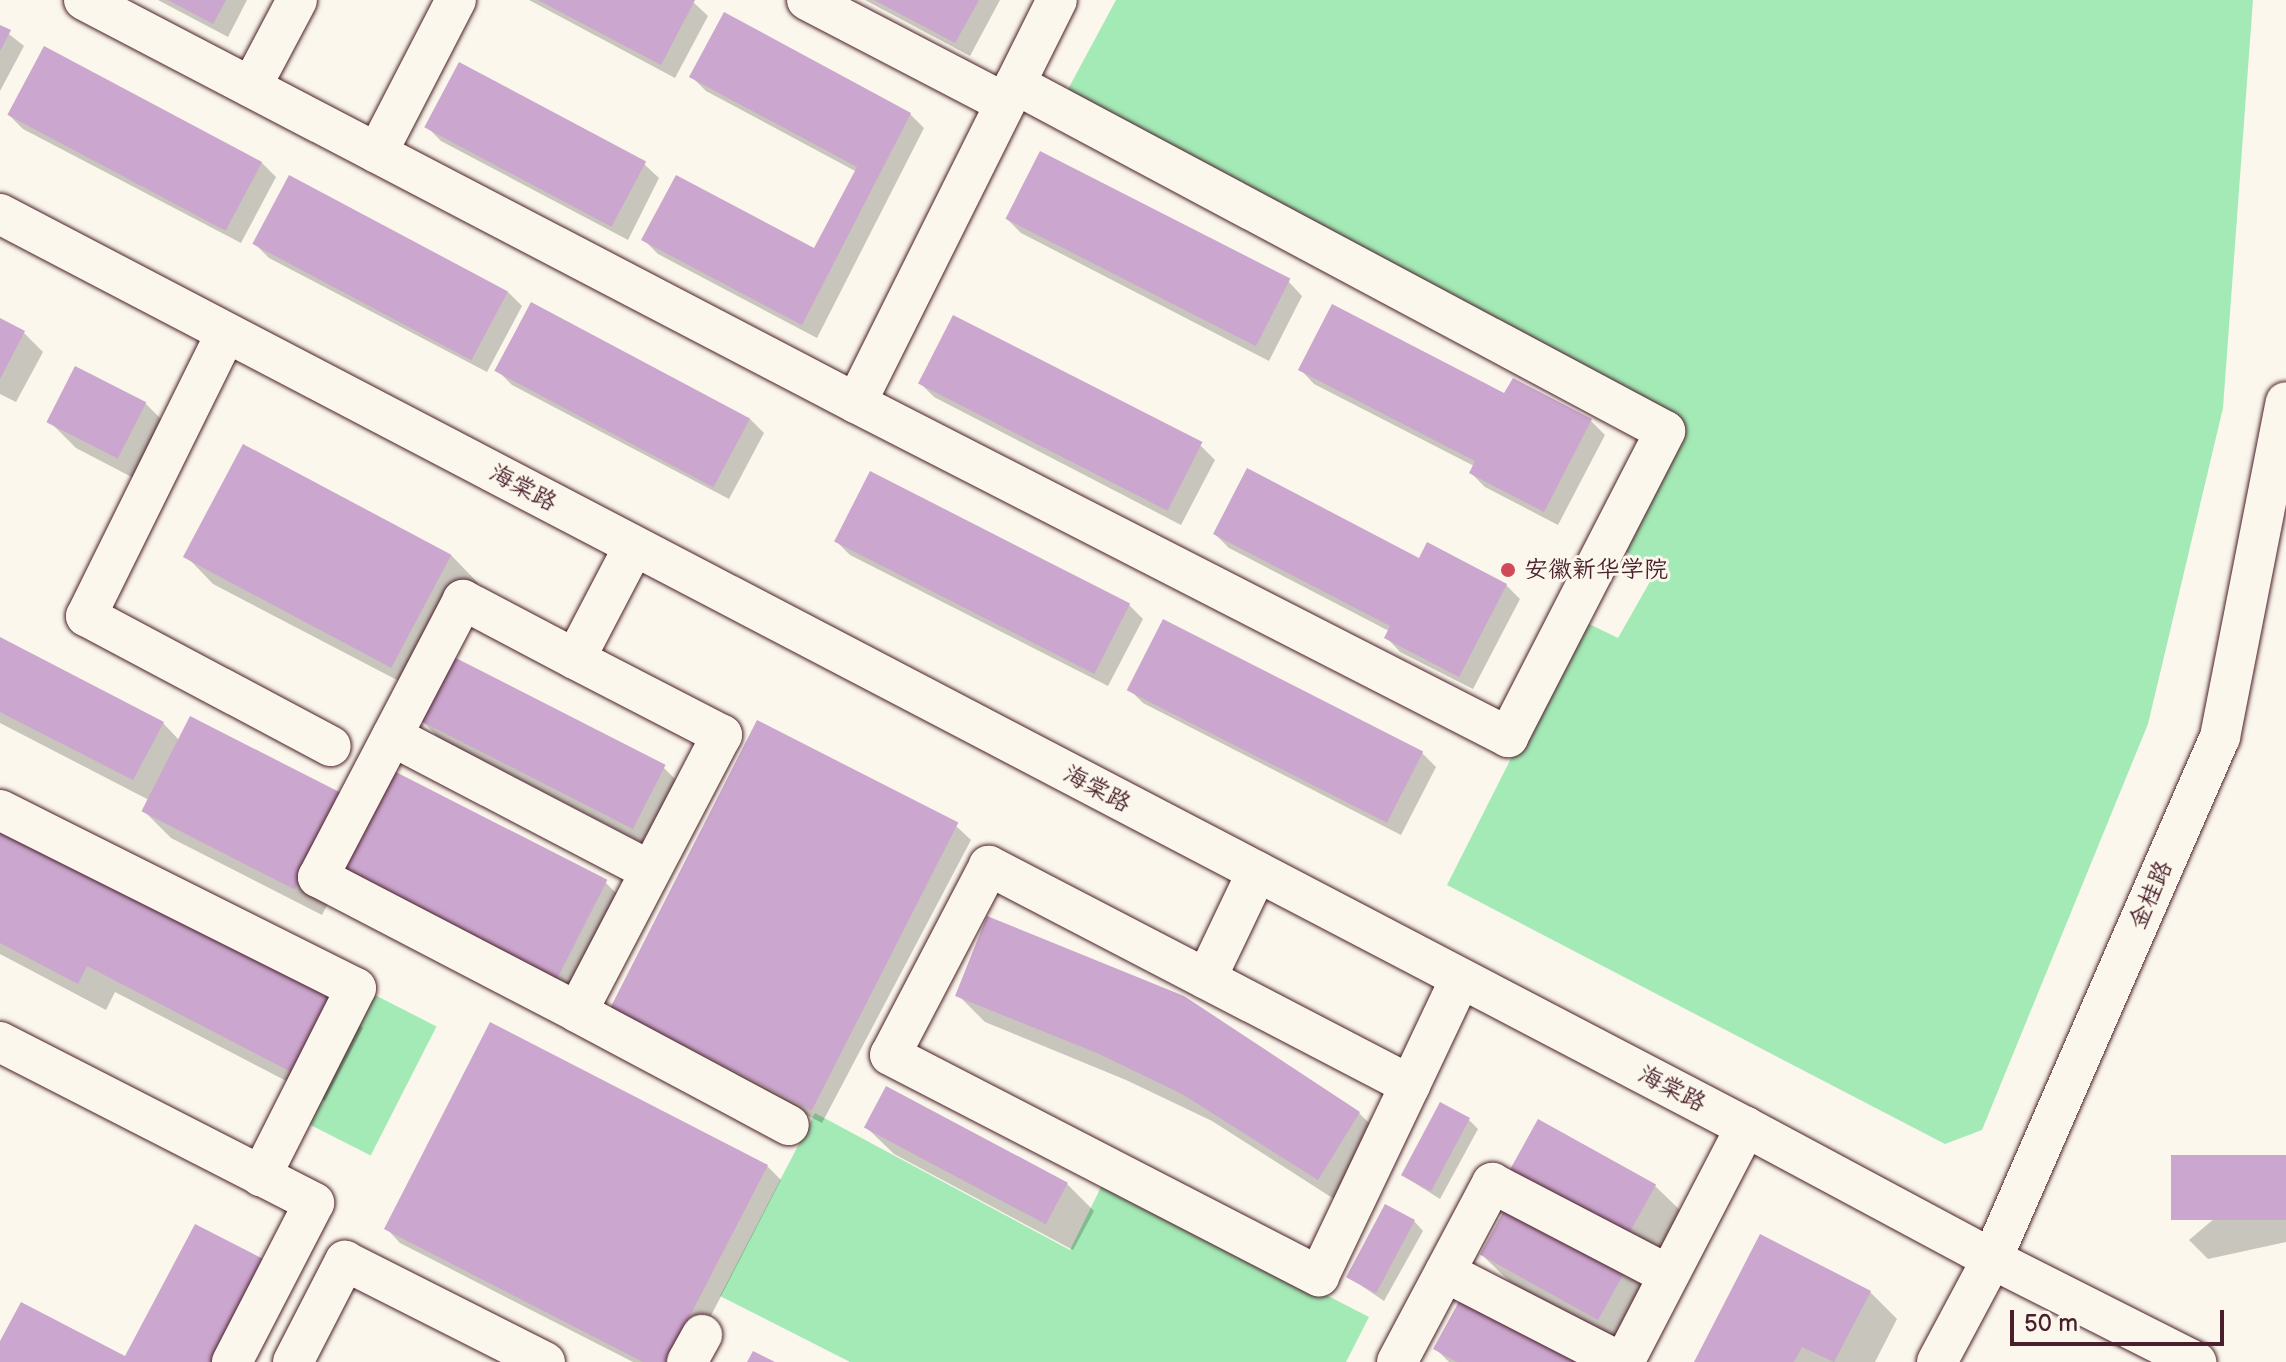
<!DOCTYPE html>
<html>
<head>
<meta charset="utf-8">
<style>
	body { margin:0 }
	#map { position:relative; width:2286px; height:1362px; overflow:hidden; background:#fbf7ec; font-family:"Balsamiq Sans","LXGW WenKai TC",sans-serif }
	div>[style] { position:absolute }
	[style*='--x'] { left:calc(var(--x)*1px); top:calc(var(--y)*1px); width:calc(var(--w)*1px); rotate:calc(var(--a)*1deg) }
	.green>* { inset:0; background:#a4eab6; transform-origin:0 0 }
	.shadow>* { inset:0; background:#0003 }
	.building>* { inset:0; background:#cba6ce; transform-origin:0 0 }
	.roads { filter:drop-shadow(0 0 2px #4a1f2b) drop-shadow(0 0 2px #4a1f2b) }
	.minor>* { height:40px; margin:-20px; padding:0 20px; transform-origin:20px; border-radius:20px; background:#fbf7ec }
	.dots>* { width:22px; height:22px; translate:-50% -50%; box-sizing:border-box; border:4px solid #fbf7ec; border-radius:50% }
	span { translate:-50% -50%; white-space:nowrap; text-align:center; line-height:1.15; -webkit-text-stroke:6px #fbf7ec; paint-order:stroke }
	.street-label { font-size:24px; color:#4a1f2b }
	.poi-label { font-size:24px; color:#4a1f2b }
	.left { translate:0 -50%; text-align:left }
	.scale { position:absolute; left:2010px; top:1310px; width:214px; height:36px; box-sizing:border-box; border:4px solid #4a1f2b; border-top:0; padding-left:10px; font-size:24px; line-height:28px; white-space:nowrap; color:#4a1f2b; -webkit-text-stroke:6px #fbf7ec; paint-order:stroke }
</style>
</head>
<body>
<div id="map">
	<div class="green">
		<div style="clip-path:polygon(1116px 0,2253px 0,2223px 408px,2148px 724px,1982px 1130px,1945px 1144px,1447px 885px,1581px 620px,1618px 638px,1656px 571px,1620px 548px,1686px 428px,1067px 91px)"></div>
		<div style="left:367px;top:991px;width:78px;height:145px;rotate:27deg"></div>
		<div style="clip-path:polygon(815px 1113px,1070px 1250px,1104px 1181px,1369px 1317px,1346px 1362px,850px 1362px,720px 1296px)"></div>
	</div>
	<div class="shadow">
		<div style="clip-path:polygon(158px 0,247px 0,228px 37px)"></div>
		<div style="clip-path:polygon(529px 0,691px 0,708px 16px,675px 78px)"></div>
		<div style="clip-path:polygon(865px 0,1000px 0,970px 56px)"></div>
		<div style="clip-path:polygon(0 27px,24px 46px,0 91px)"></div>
		<div style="clip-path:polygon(692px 77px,910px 114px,924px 128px,817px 338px,658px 254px,644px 240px,815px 251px,857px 172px,706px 91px)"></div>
		<div style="clip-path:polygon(9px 115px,262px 163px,276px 177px,241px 243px,23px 129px)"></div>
		<div style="clip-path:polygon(426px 126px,644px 164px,659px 178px,628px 240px,441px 141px)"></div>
		<div style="clip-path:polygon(1007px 219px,1288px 281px,1302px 296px,1269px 361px,1021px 233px)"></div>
		<div style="clip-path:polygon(255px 244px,508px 292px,522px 306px,487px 372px,269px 258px)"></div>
		<div style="clip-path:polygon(0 321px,24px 333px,43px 352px,16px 402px,0 394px)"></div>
		<div style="clip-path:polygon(1300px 369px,1505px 396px,1591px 421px,1605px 435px,1558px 525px,1485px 487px,1471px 473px,1474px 466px,1314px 384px)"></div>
		<div style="clip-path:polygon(497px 370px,750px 419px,764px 433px,729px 499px,512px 385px)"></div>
		<div style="clip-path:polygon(920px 383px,1201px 446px,1215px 460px,1181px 525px,934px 397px)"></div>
		<div style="clip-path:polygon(145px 403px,173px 431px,145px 484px,76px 448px,49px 421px)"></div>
		<div style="clip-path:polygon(1215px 534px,1420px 560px,1506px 585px,1520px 599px,1473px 689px,1400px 652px,1386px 637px,1389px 631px,1229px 548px)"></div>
		<div style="clip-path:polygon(836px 541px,1129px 605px,1143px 619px,1108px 686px,850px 555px)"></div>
		<div style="clip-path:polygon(451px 555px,478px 583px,420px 692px,213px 584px,186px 556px)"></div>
		<div style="clip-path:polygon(0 640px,163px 723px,180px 741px,606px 883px,625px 902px,574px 997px,345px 871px,322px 915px,171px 838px,144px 811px,149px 800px,0 723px)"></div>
		<div style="clip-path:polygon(1129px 689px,1422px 753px,1436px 767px,1401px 835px,1143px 703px)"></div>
		<div style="clip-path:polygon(419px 718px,664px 768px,682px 786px,650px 847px,438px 737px)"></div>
		<div style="clip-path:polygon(956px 826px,971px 840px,822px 1123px,623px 1020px)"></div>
		<div style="clip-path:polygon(0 827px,336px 1001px,363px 1028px,325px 1101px,115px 992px,106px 1010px,0 954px)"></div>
		<div style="clip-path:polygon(958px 995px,1359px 1113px,1386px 1140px,1345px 1206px,1212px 1121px,1126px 1080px,985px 1022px)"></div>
		<div style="clip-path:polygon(1469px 1120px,1478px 1129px,1440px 1199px,1402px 1175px)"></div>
		<div style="clip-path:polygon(866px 1127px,1067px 1184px,1094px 1211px,1073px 1250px,894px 1154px)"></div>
		<div style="clip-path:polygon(2286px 1158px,2286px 1242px,2208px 1259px,2189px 1240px)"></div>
		<div style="clip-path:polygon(767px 1166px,781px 1180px,687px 1362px,633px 1362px,400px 1243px,386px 1228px)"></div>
		<div style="clip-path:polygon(1654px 1185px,1682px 1212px,1654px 1262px,1538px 1198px)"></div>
		<div style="clip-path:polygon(1414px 1221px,1423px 1231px,1384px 1301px,1347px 1276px)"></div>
		<div style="clip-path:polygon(1482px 1255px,1626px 1269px,1653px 1296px,1625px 1346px,1510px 1282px)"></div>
		<div style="clip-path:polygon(1870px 1292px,1897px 1319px,1875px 1362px,1696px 1362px)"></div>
		<div style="clip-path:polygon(1435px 1348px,1577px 1362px,1449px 1362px)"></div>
	</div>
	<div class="building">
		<div style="clip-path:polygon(168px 0,226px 0,213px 24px)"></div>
		<div style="clip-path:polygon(538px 0,695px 0,661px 65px)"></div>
		<div style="clip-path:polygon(874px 0,979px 0,955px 43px)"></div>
		<div style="clip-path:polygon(724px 12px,911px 113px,802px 325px,641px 240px,676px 175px,814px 248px,857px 167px,689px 77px)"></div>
		<div style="clip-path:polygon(0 25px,11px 30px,0 51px)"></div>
		<div style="left:44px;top:46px;width:247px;height:78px;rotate:28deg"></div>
		<div style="left:459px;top:62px;width:212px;height:74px;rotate:28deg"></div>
		<div style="left:1040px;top:151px;width:281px;height:76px;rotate:27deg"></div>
		<div style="left:289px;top:175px;width:248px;height:78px;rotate:28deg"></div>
		<div style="left:531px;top:302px;width:248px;height:78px;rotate:28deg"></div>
		<div style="clip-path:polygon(1332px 304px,1504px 393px,1513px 378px,1592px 419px,1544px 512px,1469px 473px,1475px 461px,1298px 370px)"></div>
		<div style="left:953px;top:315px;width:280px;height:77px;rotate:27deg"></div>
		<div style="clip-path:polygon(0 318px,25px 331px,0 379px)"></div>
		<div style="left:75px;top:366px;width:80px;height:63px;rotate:27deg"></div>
		<div style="left:243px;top:444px;width:236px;height:128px;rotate:28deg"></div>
		<div style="clip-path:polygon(1247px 468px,1419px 558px,1427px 542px,1507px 584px,1459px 677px,1384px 638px,1390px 626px,1213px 534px)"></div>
		<div style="left:870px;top:471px;width:292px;height:79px;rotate:27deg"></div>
		<div style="left:1163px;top:619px;width:292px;height:80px;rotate:27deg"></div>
		<div style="clip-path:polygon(0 637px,164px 722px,133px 780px,0 712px)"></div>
		<div style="left:450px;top:655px;width:242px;height:72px;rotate:27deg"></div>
		<div style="left:190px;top:716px;width:172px;height:107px;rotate:27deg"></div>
		<div style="left:757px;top:720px;width:226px;height:323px;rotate:27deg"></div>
		<div style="left:390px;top:769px;width:244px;height:111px;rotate:27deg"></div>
		<div style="clip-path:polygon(0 825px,337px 999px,297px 1075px,87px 966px,78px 984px,0 943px)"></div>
		<div style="clip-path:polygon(987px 916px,1184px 996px,1360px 1112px,1318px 1180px,1182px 1094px,1097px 1053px,955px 996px)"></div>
		<div style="clip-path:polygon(490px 1022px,768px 1165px,666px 1362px,643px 1362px,384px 1229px)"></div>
		<div style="left:886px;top:1086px;width:206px;height:47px;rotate:28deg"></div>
		<div style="left:1440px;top:1102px;width:34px;height:83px;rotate:28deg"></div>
		<div style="left:1538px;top:1119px;width:135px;height:60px;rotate:29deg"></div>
		<div style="left:2286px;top:1155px;width:65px;height:115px;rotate:90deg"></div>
		<div style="left:1509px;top:1202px;width:135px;height:60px;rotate:29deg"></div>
		<div style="left:1385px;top:1204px;width:34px;height:83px;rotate:28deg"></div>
		<div style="clip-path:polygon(195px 1224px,267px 1261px,214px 1362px,0 1362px,0 1341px,21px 1302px,125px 1356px)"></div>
		<div style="clip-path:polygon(1760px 1234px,1871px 1291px,1834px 1362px,1802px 1347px,1794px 1362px,1694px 1362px)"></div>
		<div style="clip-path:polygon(1462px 1296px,1582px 1362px,1457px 1362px,1433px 1349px)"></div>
		<div style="clip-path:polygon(753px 1351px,775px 1362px,747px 1362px)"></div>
	</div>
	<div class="roads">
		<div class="minor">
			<div style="--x:84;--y:0;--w:871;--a:27.57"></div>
			<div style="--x:856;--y:403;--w:733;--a:27.12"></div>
			<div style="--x:1508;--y:737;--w:344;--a:-62.8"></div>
			<div style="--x:1665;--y:431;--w:737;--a:-151.9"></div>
			<div style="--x:807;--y:0;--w:223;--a:27.5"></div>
			<div style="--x:251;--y:87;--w:98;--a:-62.1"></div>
			<div style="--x:377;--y:153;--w:172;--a:-62.7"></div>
			<div style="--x:0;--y:214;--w:1970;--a:27.61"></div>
			<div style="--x:1746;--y:1127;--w:279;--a:28.2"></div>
			<div style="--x:1992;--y:1259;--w:229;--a:26.8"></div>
			<div style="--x:226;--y:333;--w:316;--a:116.3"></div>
			<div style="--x:86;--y:616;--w:277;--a:28"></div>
			<div style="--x:856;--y:403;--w:450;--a:-63.5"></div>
			<div style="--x:575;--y:659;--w:127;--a:-152.2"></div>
			<div style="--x:463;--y:600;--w:313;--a:117.6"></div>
			<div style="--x:318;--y:877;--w:292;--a:27.5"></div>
			<div style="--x:577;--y:1012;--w:313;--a:-62.4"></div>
			<div style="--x:722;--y:735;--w:165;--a:-152.7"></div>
			<div style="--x:575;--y:659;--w:127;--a:-62.4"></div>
			<div style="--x:392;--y:736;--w:291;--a:27.6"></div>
			<div style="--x:0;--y:810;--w:398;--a:26.6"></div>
			<div style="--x:356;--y:988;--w:211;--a:116.8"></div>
			<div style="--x:1206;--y:979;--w:119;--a:-64.5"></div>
			<div style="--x:577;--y:1012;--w:240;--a:28.1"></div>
			<div style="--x:0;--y:1042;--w:353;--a:27.1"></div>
			<div style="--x:314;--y:1203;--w:179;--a:117.3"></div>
			<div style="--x:1410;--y:1085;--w:475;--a:-152.5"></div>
			<div style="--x:989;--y:866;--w:213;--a:117.6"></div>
			<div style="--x:890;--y:1055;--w:483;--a:27.3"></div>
			<div style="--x:1319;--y:1276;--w:212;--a:-64.5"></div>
			<div style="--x:1410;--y:1085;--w:117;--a:-64.7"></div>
			<div style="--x:1445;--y:1272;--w:197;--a:27.2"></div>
			<div style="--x:293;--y:1362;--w:114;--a:-62.8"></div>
			<div style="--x:345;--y:1261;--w:224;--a:26.8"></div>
			<div style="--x:687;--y:1362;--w:31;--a:-61"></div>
			<div style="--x:1397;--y:1362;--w:203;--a:-62"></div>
			<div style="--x:1492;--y:1183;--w:199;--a:27.5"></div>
			<div style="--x:1624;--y:1362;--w:265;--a:-62.6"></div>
			<div style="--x:1937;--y:1362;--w:117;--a:-61.9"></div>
			<div style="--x:1992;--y:1259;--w:570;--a:-66.41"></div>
			<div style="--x:2220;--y:737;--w:341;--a:-78.9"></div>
		</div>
	</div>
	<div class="dots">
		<div style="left:1508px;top:570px;background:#d1495b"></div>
	</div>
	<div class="street-label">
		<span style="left:523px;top:488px;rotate:28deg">海棠路</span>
		<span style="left:1097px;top:789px;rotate:28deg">海棠路</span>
		<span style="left:2151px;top:895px;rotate:-66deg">金桂路</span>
		<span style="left:1672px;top:1089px;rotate:27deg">海棠路</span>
	</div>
	<div class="poi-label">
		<span class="left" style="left:1524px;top:570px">安徽新华学院</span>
	</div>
	<div class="scale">50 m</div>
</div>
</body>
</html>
